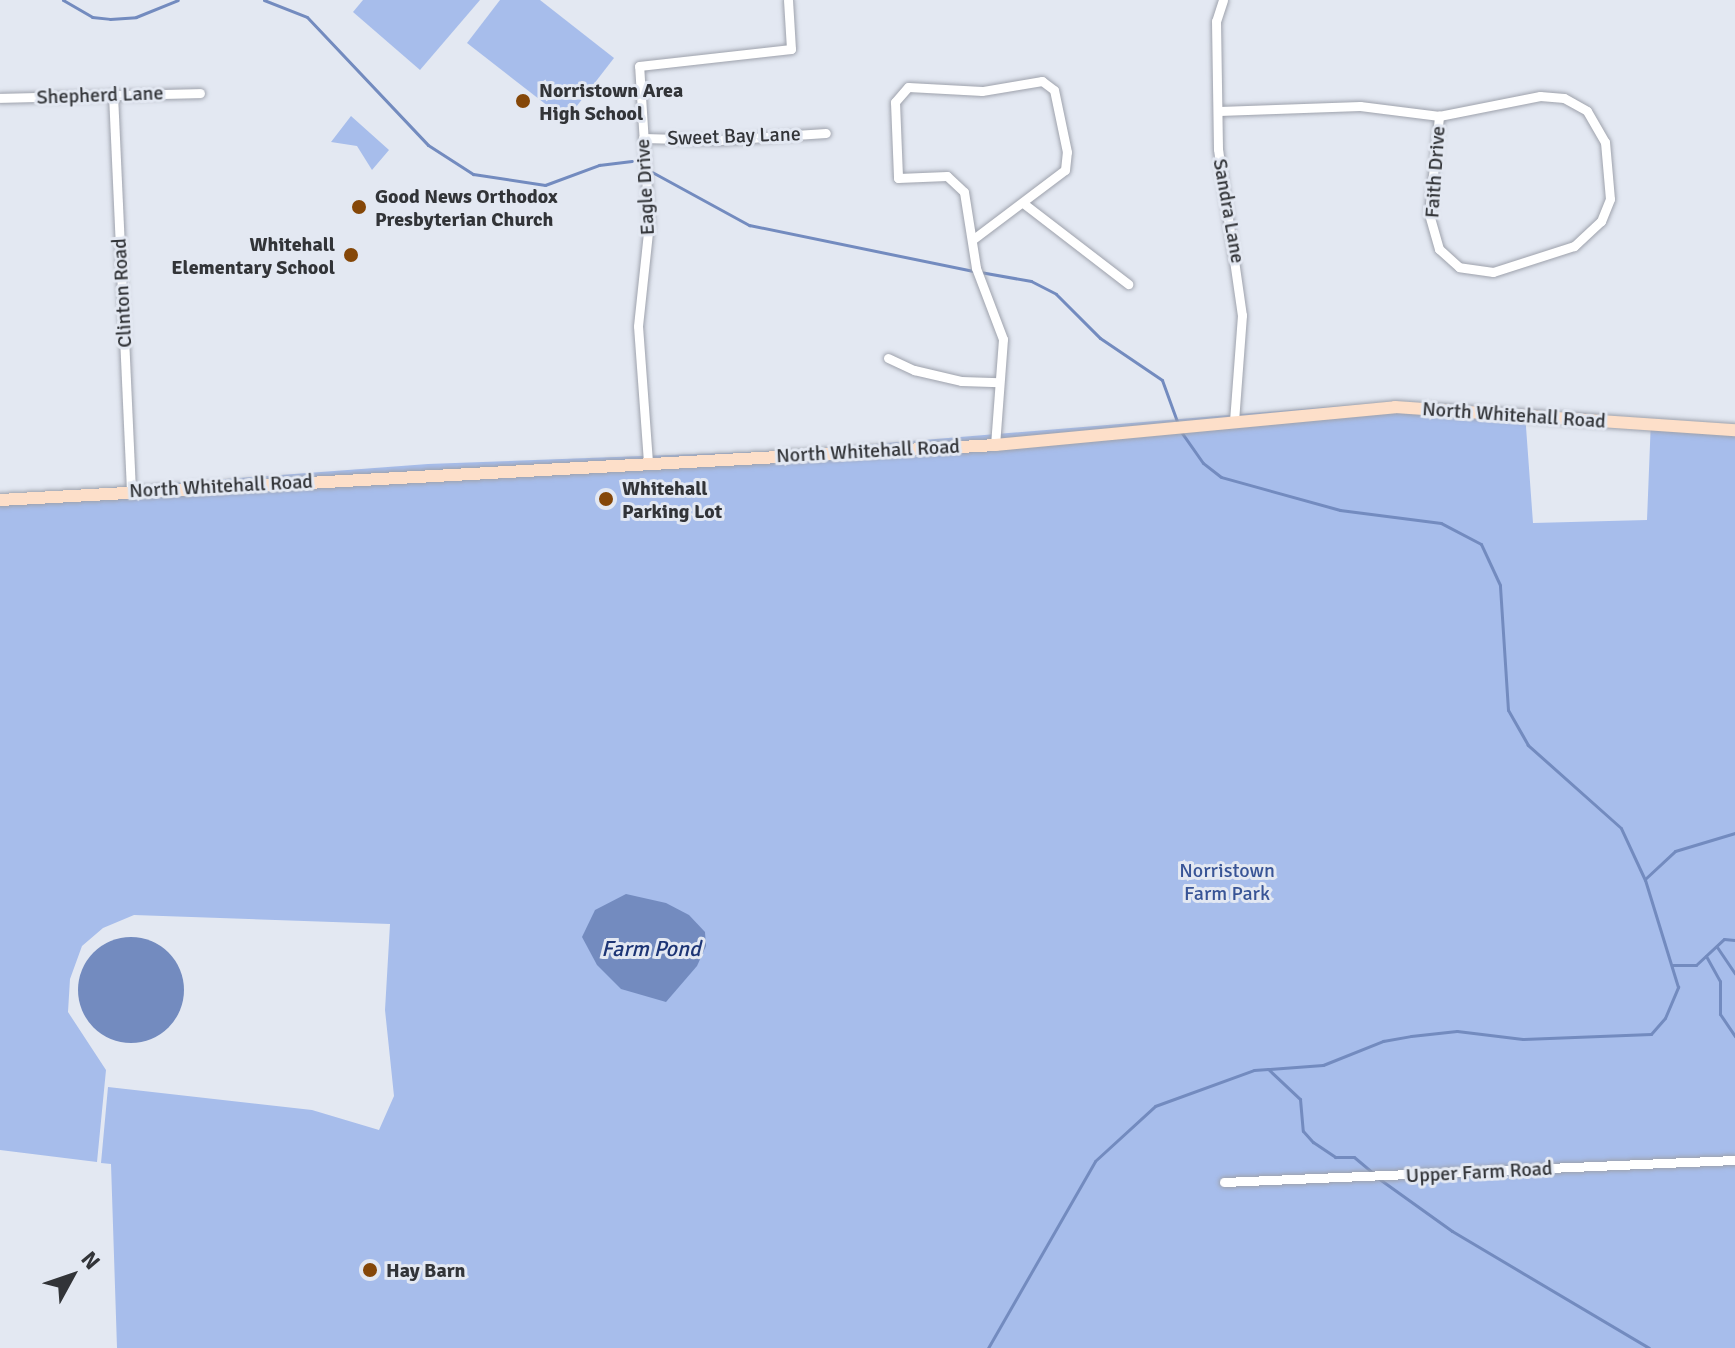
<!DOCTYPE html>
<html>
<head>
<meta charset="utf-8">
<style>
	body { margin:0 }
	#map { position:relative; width:1735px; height:1348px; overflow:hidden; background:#e3e8f2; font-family:Signika,sans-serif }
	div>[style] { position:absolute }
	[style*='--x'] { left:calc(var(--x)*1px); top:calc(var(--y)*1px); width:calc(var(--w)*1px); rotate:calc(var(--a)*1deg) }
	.green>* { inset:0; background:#a7bdeb }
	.water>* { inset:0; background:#738bbf }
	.round { border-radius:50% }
	.stream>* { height:3px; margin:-1.5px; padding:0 1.5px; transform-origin:1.5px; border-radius:1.5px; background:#738bbf }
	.roads { filter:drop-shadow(0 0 2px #9ea2ac) drop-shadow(0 0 2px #9ea2ac) }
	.minor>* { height:9px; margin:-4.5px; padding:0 4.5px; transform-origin:4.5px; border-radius:4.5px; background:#fff }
	.major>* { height:12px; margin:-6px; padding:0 6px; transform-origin:6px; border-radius:6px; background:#fddfc9 }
	.dots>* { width:22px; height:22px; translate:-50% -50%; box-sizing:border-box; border:4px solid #e3e8f2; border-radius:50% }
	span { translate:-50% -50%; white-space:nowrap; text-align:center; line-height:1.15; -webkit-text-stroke:6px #e3e8f2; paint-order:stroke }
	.poi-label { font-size:20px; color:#323438; font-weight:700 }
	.left { translate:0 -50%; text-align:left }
	.right { translate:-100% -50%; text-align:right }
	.street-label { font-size:20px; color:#323438 }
	.park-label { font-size:20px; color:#385496 }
	.water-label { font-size:22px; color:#1d3575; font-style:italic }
	.north { position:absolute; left:32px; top:1236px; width:80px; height:80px; -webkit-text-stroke:6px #e3e8f2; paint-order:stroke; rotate:50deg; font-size:22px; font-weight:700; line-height:32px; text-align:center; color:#323438 }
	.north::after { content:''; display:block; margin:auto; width:28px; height:36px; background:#323438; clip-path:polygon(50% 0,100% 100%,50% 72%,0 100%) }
</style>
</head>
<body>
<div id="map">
	<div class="green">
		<div style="clip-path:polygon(363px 0,480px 0,420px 70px,353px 12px)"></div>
		<div style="clip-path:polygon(500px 0,540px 0,614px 58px,566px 120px,467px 43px)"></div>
		<div style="clip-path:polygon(351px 116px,389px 150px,372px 170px,357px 146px,331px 142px)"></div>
		<div style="clip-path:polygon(1376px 403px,1525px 413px,1533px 523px,1647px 520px,1651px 419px,1735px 430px,1735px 1348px,117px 1348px,111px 1164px,101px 1163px,108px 1087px,312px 1110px,379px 1130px,394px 1096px,385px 1010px,390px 924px,134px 915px,103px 928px,82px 946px,70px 979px,68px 1012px,106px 1070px,97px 1162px,0 1150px,0 496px,428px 464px,802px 450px)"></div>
	</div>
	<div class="water">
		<div style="clip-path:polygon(626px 894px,666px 903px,689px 915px,705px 932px,706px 946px,697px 966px,666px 1002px,621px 989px,597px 965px,582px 937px,595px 910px)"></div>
		<div class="round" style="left:78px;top:937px;width:106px;height:106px"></div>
	</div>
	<div class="stream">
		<div style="--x:63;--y:0;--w:34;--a:30"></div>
		<div style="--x:92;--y:17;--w:18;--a:6"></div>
		<div style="--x:110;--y:19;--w:26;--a:-4"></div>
		<div style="--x:136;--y:17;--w:45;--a:-22"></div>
		<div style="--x:264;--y:0;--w:46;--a:21.6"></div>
		<div style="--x:307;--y:17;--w:176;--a:46.6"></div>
		<div style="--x:428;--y:145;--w:54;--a:32.8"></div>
		<div style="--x:473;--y:174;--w:73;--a:8.7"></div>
		<div style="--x:545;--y:185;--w:58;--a:-20.3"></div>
		<div style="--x:599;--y:165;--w:33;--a:-7"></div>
		<div style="--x:652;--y:172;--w:111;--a:28.7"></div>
		<div style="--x:749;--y:225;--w:229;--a:11.6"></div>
		<div style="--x:980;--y:272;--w:52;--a:10"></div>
		<div style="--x:1031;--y:281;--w:28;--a:27"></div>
		<div style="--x:1056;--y:294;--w:62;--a:45"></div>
		<div style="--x:1100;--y:338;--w:75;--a:34.1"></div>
		<div style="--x:1162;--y:380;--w:47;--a:70"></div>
		<div style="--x:1645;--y:879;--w:41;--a:-43"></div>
		<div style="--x:1675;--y:851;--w:63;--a:-16.7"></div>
		<div style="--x:1717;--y:947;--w:32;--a:56"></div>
		<div style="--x:1706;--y:956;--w:29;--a:61"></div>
		<div style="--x:1720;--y:981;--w:33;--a:90"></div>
		<div style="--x:1720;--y:1014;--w:27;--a:56"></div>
		<div style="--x:1673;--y:965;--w:23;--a:0"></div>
		<div style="--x:1696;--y:965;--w:38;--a:-43"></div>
		<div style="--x:1724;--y:939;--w:11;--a:5"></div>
		<div style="--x:1268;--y:1069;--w:44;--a:43.2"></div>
		<div style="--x:1300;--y:1099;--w:32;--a:85"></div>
		<div style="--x:1303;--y:1131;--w:15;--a:48"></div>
		<div style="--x:1313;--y:1142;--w:27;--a:34"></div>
		<div style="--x:1335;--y:1157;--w:19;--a:0"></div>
		<div style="--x:1354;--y:1157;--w:25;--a:40"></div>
		<div style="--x:1378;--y:1178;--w:91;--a:35.6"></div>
		<div style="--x:1452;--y:1231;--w:229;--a:30.7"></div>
		<div style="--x:988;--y:1348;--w:215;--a:-60.2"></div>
		<div style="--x:1095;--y:1161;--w:81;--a:-42.5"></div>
		<div style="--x:1155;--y:1106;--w:105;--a:-20"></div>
		<div style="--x:1254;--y:1070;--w:69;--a:-4.1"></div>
		<div style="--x:1323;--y:1065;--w:65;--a:-21.8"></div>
		<div style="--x:1383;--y:1041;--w:28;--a:-10"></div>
		<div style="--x:1411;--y:1036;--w:46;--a:-6.2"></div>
		<div style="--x:1457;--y:1031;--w:66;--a:6.9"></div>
		<div style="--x:1523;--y:1039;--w:128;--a:-2.2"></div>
		<div style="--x:1651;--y:1034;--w:21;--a:-49"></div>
		<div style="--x:1665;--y:1018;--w:34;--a:-67"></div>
		<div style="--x:1678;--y:987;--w:112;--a:-107.1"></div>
		<div style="--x:1645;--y:880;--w:57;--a:-114.8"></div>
		<div style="--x:1621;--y:828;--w:125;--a:-138.3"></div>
		<div style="--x:1528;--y:745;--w:40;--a:-119.7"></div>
		<div style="--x:1508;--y:710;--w:125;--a:-93.7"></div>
		<div style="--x:1500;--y:585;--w:45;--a:-114.9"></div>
		<div style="--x:1481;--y:544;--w:45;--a:-152.3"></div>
		<div style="--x:1441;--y:523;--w:102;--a:-172.7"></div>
		<div style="--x:1340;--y:510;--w:123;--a:-164.5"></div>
		<div style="--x:1221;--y:477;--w:23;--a:-142"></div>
		<div style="--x:1203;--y:463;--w:39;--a:-125"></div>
	</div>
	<div class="roads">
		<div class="minor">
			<div style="--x:1223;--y:0;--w:22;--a:108"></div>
			<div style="--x:1216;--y:21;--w:128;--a:89.1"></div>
			<div style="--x:1218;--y:149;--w:168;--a:81.8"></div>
			<div style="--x:1242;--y:315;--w:107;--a:94.3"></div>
			<div style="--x:113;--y:94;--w:397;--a:87.4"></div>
			<div style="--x:0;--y:98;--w:200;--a:-1.4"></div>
			<div style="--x:1219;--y:111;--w:141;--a:-2"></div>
			<div style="--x:1360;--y:106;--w:80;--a:7.2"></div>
			<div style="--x:1439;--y:116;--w:103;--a:-11.2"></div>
			<div style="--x:1540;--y:96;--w:24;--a:5"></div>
			<div style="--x:1564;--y:98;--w:26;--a:29"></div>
			<div style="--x:1587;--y:111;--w:36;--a:60"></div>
			<div style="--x:1605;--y:142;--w:57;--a:85"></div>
			<div style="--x:1610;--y:199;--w:24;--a:112"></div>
			<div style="--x:1601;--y:221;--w:37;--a:137"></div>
			<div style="--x:1574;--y:246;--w:85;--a:162.2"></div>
			<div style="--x:1493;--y:272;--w:34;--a:-172"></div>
			<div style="--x:1459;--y:267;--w:27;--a:-138"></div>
			<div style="--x:1439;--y:249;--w:35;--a:-106"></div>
			<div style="--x:1429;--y:215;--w:100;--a:-84.2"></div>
			<div style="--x:643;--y:138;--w:76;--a:1.5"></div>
			<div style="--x:719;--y:140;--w:107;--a:-3.7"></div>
			<div style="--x:1023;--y:203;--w:133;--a:37.6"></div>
			<div style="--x:972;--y:240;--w:116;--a:-37"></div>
			<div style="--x:1065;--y:170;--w:18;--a:-84"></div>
			<div style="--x:1067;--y:152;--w:63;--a:-101.8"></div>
			<div style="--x:1054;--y:90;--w:15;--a:-143"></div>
			<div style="--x:1042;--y:81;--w:61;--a:170.5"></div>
			<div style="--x:982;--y:91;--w:74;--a:-176.9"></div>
			<div style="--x:908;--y:87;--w:20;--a:131"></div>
			<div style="--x:895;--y:102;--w:76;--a:87.7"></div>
			<div style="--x:898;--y:178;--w:49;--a:-2.3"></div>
			<div style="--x:947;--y:176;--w:23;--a:43"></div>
			<div style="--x:964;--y:192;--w:77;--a:81"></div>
			<div style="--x:976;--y:268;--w:76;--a:69.2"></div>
			<div style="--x:1003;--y:339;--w:106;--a:94.3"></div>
			<div style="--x:888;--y:358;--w:29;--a:25"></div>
			<div style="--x:914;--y:370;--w:48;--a:13.2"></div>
			<div style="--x:961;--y:381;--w:38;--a:2"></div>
			<div style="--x:648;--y:462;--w:136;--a:-94.2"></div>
			<div style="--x:638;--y:326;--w:104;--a:-83.9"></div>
			<div style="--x:649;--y:223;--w:157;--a:-93.6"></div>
			<div style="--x:639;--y:66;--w:153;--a:-6.4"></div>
			<div style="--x:791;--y:49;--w:49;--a:-93.5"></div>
			<div style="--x:1224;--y:1182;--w:511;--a:-2.47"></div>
		</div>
		<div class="major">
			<div style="--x:0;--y:500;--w:997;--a:-3.16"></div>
			<div style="--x:995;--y:445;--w:402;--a:-5.4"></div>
			<div style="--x:1395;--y:407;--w:341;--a:3.9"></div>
		</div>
	</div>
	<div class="dots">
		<div style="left:523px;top:101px;background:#854708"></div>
		<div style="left:359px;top:207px;background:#854708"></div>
		<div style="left:351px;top:255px;background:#854708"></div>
		<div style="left:606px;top:499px;background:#854708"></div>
		<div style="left:370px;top:1270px;background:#854708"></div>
	</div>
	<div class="poi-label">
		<span class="left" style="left:539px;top:102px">Norristown Area<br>High School</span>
		<span class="left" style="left:375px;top:208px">Good News Orthodox<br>Presbyterian Church</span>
		<span class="right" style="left:335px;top:256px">Whitehall<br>Elementary School</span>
		<span class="left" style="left:622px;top:500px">Whitehall<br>Parking Lot</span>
		<span class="left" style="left:386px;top:1270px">Hay Barn</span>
	</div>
	<div class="street-label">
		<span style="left:100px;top:95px;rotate:-2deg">Shepherd Lane</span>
		<span style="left:734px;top:136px;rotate:-2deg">Sweet Bay Lane</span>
		<span style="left:1435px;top:172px;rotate:-86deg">Faith Drive</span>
		<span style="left:645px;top:187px;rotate:-93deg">Eagle Drive</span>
		<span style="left:1229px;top:211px;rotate:80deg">Sandra Lane</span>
		<span style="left:122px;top:293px;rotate:-93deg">Clinton Road</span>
		<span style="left:1514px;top:415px;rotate:4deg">North Whitehall Road</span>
		<span style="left:868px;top:451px;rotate:-3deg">North Whitehall Road</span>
		<span style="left:221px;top:486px;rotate:-3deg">North Whitehall Road</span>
		<span style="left:1479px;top:1172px;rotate:-3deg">Upper Farm Road</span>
	</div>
	<div class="park-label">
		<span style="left:1227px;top:882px">Norristown<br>Farm Park</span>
	</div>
	<div class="water-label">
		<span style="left:651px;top:949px">Farm Pond</span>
	</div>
	<div class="north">N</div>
</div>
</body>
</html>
